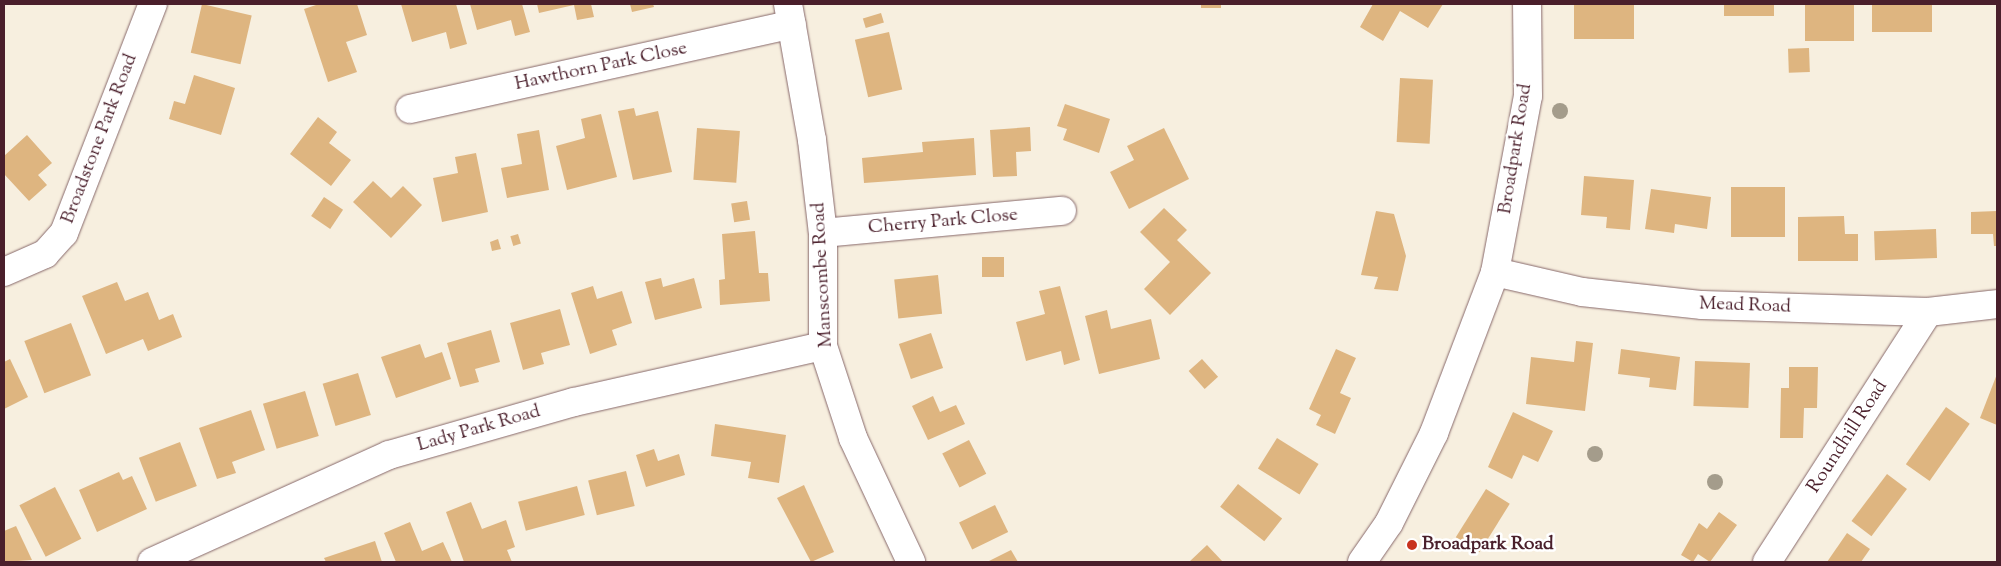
<!DOCTYPE html>
<html>
<head>
<meta charset="utf-8">
<style>
	body { margin:0 }
	#map { position:relative; width:2001px; height:566px; overflow:hidden; background:#f7efdf; font-family:"Sorts Mill Goudy",serif }
	div>[style] { position:absolute }
	[style*='--x'] { left:calc(var(--x)*1px); top:calc(var(--y)*1px); width:calc(var(--w)*1px); rotate:calc(var(--a)*1deg) }
	.building>* { inset:0; background:#deb580; transform-origin:0 0 }
	.roads { filter:drop-shadow(0 0 1px #87686a) drop-shadow(0 0 1px #87686a) }
	.minor>* { height:28px; margin:-14px; padding:0 14px; transform-origin:14px; border-radius:14px; background:#fff }
	.trees>* { width:16px; height:16px; margin:-8px; border-radius:50%; background:#a49c8b }
	.dots>* { width:14px; height:14px; translate:-50% -50%; box-sizing:border-box; border:2px solid #fff; border-radius:50% }
	span { translate:-50% -50%; white-space:nowrap; text-align:center; line-height:1.15; -webkit-text-stroke:5px #fff; paint-order:stroke }
	.street-label { font-size:19px; color:#4a1f2b }
	.poi-label { font-size:19px; color:#4a1f2b; font-weight:700 }
	.left { translate:0 -50%; text-align:left }
	.frame { position:absolute; inset:0; border:5px solid #4a1f2b; pointer-events:none }
</style>
</head>
<body>
<div id="map">
	<div class="building">
		<div style="left:202px;top:4px;width:51px;height:50px;rotate:13deg"></div>
		<div style="clip-path:polygon(319px 4px,357px 4px,367px 35px,346px 42px,357px 72px,328px 82px,304px 9px)"></div>
		<div style="clip-path:polygon(401px 4px,456px 4px,467px 44px,450px 49px,446px 32px,412px 42px)"></div>
		<div style="clip-path:polygon(470px 4px,522px 4px,530px 32px,515px 36px,511px 20px,477px 30px)"></div>
		<div style="clip-path:polygon(537px 4px,591px 4px,594px 17px,577px 20px,574px 5px,539px 13px)"></div>
		<div style="clip-path:polygon(630px 4px,653px 4px,654px 7px,632px 12px)"></div>
		<div style="left:1201px;top:4px;width:20px;height:4px"></div>
		<div style="clip-path:polygon(1373px 4px,1443px 4px,1428px 28px,1400px 11px,1383px 41px,1360px 27px)"></div>
		<div style="left:1574px;top:4px;width:60px;height:35px"></div>
		<div style="left:1724px;top:4px;width:50px;height:12px"></div>
		<div style="left:1805px;top:4px;width:49px;height:37px"></div>
		<div style="left:1872px;top:4px;width:60px;height:28px"></div>
		<div style="left:881px;top:13px;width:10px;height:19px;rotate:73deg"></div>
		<div style="left:889px;top:32px;width:59px;height:35px;rotate:77deg"></div>
		<div style="left:1809px;top:48px;width:24px;height:21px;rotate:88deg"></div>
		<div style="clip-path:polygon(194px 75px,235px 88px,221px 135px,169px 119px,174px 101px,185px 104px)"></div>
		<div style="left:1400px;top:78px;width:33px;height:64px;rotate:3deg"></div>
		<div style="clip-path:polygon(1065px 104px,1110px 119px,1099px 153px,1063px 140px,1067px 129px,1057px 126px)"></div>
		<div style="clip-path:polygon(634px 108px,636px 116px,658px 111px,672px 172px,633px 180px,618px 111px)"></div>
		<div style="clip-path:polygon(601px 114px,617px 177px,567px 190px,556px 146px,585px 138px,581px 119px)"></div>
		<div style="clip-path:polygon(318px 117px,337px 132px,329px 143px,351px 160px,331px 186px,290px 154px)"></div>
		<div style="clip-path:polygon(1030px 127px,1031px 151px,1016px 152px,1017px 176px,993px 177px,990px 130px)"></div>
		<div style="left:697px;top:128px;width:43px;height:52px;rotate:4deg"></div>
		<div style="clip-path:polygon(1164px 128px,1189px 179px,1129px 209px,1110px 172px,1134px 160px,1127px 146px)"></div>
		<div style="clip-path:polygon(539px 130px,549px 190px,507px 198px,501px 168px,522px 164px,517px 134px)"></div>
		<div style="clip-path:polygon(27px 135px,52px 163px,38px 175px,47px 185px,29px 201px,4px 174px,4px 156px)"></div>
		<div style="clip-path:polygon(974px 138px,976px 175px,864px 183px,862px 158px,923px 152px,922px 142px)"></div>
		<div style="clip-path:polygon(476px 153px,488px 212px,442px 222px,433px 178px,458px 173px,455px 157px)"></div>
		<div style="clip-path:polygon(1584px 176px,1634px 180px,1630px 230px,1606px 228px,1607px 217px,1581px 215px)"></div>
		<div style="clip-path:polygon(373px 181px,391px 198px,403px 186px,422px 205px,391px 238px,353px 202px)"></div>
		<div style="left:1731px;top:187px;width:54px;height:50px"></div>
		<div style="clip-path:polygon(1651px 189px,1711px 197px,1707px 229px,1675px 224px,1674px 233px,1645px 229px)"></div>
		<div style="left:324px;top:197px;width:23px;height:23px;rotate:34deg"></div>
		<div style="left:747px;top:201px;width:19px;height:16px;rotate:81deg"></div>
		<div style="clip-path:polygon(1164px 208px,1187px 230px,1177px 240px,1211px 273px,1170px 315px,1144px 289px,1170px 262px,1140px 232px)"></div>
		<div style="clip-path:polygon(1376px 211px,1394px 214px,1406px 256px,1398px 291px,1374px 289px,1378px 277px,1361px 275px)"></div>
		<div style="clip-path:polygon(1997px 211px,1997px 246px,1994px 246px,1993px 234px,1971px 234px,1971px 212px)"></div>
		<div style="clip-path:polygon(1844px 216px,1845px 234px,1858px 234px,1858px 261px,1798px 261px,1798px 217px)"></div>
		<div style="left:1936px;top:229px;width:29px;height:62px;rotate:88deg"></div>
		<div style="clip-path:polygon(755px 231px,759px 273px,768px 273px,770px 301px,720px 305px,719px 280px,725px 279px,722px 234px)"></div>
		<div style="left:518px;top:234px;width:10px;height:8px;rotate:73deg"></div>
		<div style="clip-path:polygon(498px 239px,501px 249px,492px 251px,490px 242px)"></div>
		<div style="left:982px;top:257px;width:22px;height:20px"></div>
		<div style="left:938px;top:275px;width:39px;height:44px;rotate:84deg"></div>
		<div style="clip-path:polygon(661px 278px,663px 287px,694px 278px,702px 308px,655px 320px,645px 282px)"></div>
		<div style="clip-path:polygon(117px 282px,125px 301px,148px 292px,159px 320px,173px 314px,182px 337px,148px 351px,143px 339px,106px 354px,82px 296px)"></div>
		<div style="clip-path:polygon(593px 286px,597px 299px,622px 291px,632px 323px,612px 330px,617px 345px,590px 354px,571px 293px)"></div>
		<div style="clip-path:polygon(1060px 286px,1080px 360px,1064px 365px,1061px 351px,1026px 361px,1016px 322px,1045px 314px,1039px 291px)"></div>
		<div style="clip-path:polygon(560px 309px,570px 345px,541px 353px,544px 364px,523px 370px,510px 323px)"></div>
		<div style="clip-path:polygon(1107px 310px,1111px 329px,1151px 319px,1160px 359px,1099px 374px,1085px 316px)"></div>
		<div style="left:71px;top:323px;width:56px;height:50px;rotate:69deg"></div>
		<div style="clip-path:polygon(491px 330px,500px 362px,475px 369px,479px 382px,460px 387px,447px 343px)"></div>
		<div style="left:931px;top:333px;width:37px;height:34px;rotate:71deg"></div>
		<div style="clip-path:polygon(1576px 341px,1593px 343px,1585px 411px,1526px 404px,1531px 357px,1574px 362px)"></div>
		<div style="clip-path:polygon(420px 344px,425px 358px,442px 352px,451px 379px,396px 398px,381px 357px)"></div>
		<div style="clip-path:polygon(1336px 349px,1356px 358px,1340px 393px,1351px 398px,1335px 434px,1316px 425px,1321px 415px,1309px 409px)"></div>
		<div style="clip-path:polygon(1621px 349px,1680px 357px,1676px 390px,1649px 387px,1650px 378px,1618px 374px)"></div>
		<div style="clip-path:polygon(10px 359px,28px 397px,4px 409px,4px 362px)"></div>
		<div style="left:1202px;top:359px;width:24px;height:18px;rotate:48deg"></div>
		<div style="left:1695px;top:361px;width:55px;height:45px;rotate:2deg"></div>
		<div style="clip-path:polygon(1789px 367px,1818px 367px,1817px 408px,1804px 408px,1803px 438px,1780px 438px,1781px 388px,1789px 388px)"></div>
		<div style="left:358px;top:373px;width:44px;height:37px;rotate:73deg"></div>
		<div style="clip-path:polygon(1997px 374px,1997px 425px,1980px 418px)"></div>
		<div style="left:305px;top:391px;width:47px;height:44px;rotate:73deg"></div>
		<div style="clip-path:polygon(933px 396px,940px 412px,956px 405px,965px 424px,928px 440px,912px 406px)"></div>
		<div style="left:1946px;top:407px;width:29px;height:70px;rotate:35deg"></div>
		<div style="clip-path:polygon(251px 410px,265px 450px,232px 462px,236px 473px,217px 479px,199px 428px)"></div>
		<div style="clip-path:polygon(1513px 412px,1553px 431px,1538px 462px,1523px 455px,1512px 479px,1488px 467px)"></div>
		<div style="clip-path:polygon(715px 424px,786px 435px,779px 483px,748px 478px,751px 462px,711px 456px)"></div>
		<div style="left:1277px;top:438px;width:49px;height:36px;rotate:32deg"></div>
		<div style="left:969px;top:440px;width:38px;height:30px;rotate:63deg"></div>
		<div style="left:180px;top:442px;width:47px;height:44px;rotate:69deg"></div>
		<div style="clip-path:polygon(654px 449px,658px 461px,679px 454px,685px 475px,646px 487px,636px 455px)"></div>
		<div style="left:626px;top:471px;width:36px;height:39px;rotate:76deg"></div>
		<div style="clip-path:polygon(119px 472px,123px 480px,132px 476px,147px 509px,97px 532px,79px 490px)"></div>
		<div style="left:1887px;top:474px;width:25px;height:59px;rotate:37deg"></div>
		<div style="left:1238px;top:484px;width:56px;height:29px;rotate:38deg"></div>
		<div style="clip-path:polygon(804px 485px,834px 552px,811px 562px,777px 498px)"></div>
		<div style="left:577px;top:486px;width:30px;height:61px;rotate:75deg"></div>
		<div style="left:55px;top:487px;width:58px;height:40px;rotate:63deg"></div>
		<div style="left:1486px;top:489px;width:28px;height:57px;rotate:32deg"></div>
		<div style="clip-path:polygon(471px 502px,482px 529px,506px 520px,515px 547px,507px 550px,512px 562px,464px 562px,446px 512px)"></div>
		<div style="left:995px;top:505px;width:30px;height:40px;rotate:64deg"></div>
		<div style="clip-path:polygon(1719px 512px,1737px 525px,1710px 562px,1698px 554px,1693px 562px,1681px 555px,1699px 523px,1707px 529px)"></div>
		<div style="clip-path:polygon(410px 522px,422px 551px,443px 542px,452px 562px,396px 562px,384px 533px)"></div>
		<div style="clip-path:polygon(16px 526px,32px 560px,4px 562px,4px 531px)"></div>
		<div style="clip-path:polygon(1847px 533px,1870px 549px,1861px 562px,1827px 562px)"></div>
		<div style="clip-path:polygon(375px 541px,382px 562px,326px 562px,324px 558px)"></div>
		<div style="clip-path:polygon(1207px 545px,1223px 562px,1189px 562px)"></div>
		<div style="clip-path:polygon(1011px 550px,1018px 562px,987px 562px)"></div>
	</div>
	<div class="roads">
		<div class="minor">
			<div style="--x:788;--y:4;--w:138;--a:80"></div>
			<div style="--x:812;--y:140;--w:94;--a:83.3"></div>
			<div style="--x:823;--y:233;--w:113;--a:90"></div>
			<div style="--x:823;--y:346;--w:97;--a:71.9"></div>
			<div style="--x:853;--y:438;--w:137;--a:64.9"></div>
			<div style="--x:410;--y:109;--w:391;--a:-12.5"></div>
			<div style="--x:823;--y:233;--w:240;--a:-5.3"></div>
			<div style="--x:4;--y:272;--w:45;--a:-23.7"></div>
			<div style="--x:45;--y:254;--w:28;--a:-48"></div>
			<div style="--x:64;--y:233;--w:246;--a:-68.8"></div>
			<div style="--x:1495;--y:272;--w:89;--a:12.9"></div>
			<div style="--x:1582;--y:292;--w:121;--a:6.2"></div>
			<div style="--x:1702;--y:305;--w:226;--a:1.8"></div>
			<div style="--x:1928;--y:312;--w:69;--a:-6.6"></div>
			<div style="--x:152;--y:562;--w:260;--a:-24.3"></div>
			<div style="--x:389;--y:455;--w:192;--a:-16"></div>
			<div style="--x:574;--y:402;--w:255;--a:-12.7"></div>
			<div style="--x:1362;--y:562;--w:47;--a:-55.3"></div>
			<div style="--x:1389;--y:523;--w:101;--a:-63.4"></div>
			<div style="--x:1434;--y:433;--w:172;--a:-69.2"></div>
			<div style="--x:1495;--y:272;--w:179;--a:-79.4"></div>
			<div style="--x:1528;--y:96;--w:92;--a:-90.6"></div>
			<div style="--x:1767;--y:562;--w:297;--a:-57.2"></div>
		</div>
	</div>
	<div class="trees">
		<div style="left:1560px;top:111px"></div>
		<div style="left:1595px;top:454px"></div>
		<div style="left:1715px;top:482px"></div>
	</div>
	<div class="dots">
		<div style="left:1412px;top:545px;background:#c8321e"></div>
	</div>
	<div class="street-label">
		<span style="left:601px;top:67px;rotate:-12deg">Hawthorn Park Close</span>
		<span style="left:100px;top:139px;rotate:-69deg">Broadstone Park Road</span>
		<span style="left:1516px;top:149px;rotate:-81deg">Broadpark Road</span>
		<span style="left:943px;top:222px;rotate:-5deg">Cherry Park Close</span>
		<span style="left:823px;top:275px;rotate:-93deg">Manscombe Road</span>
		<span style="left:1745px;top:306px;rotate:2deg">Mead Road</span>
		<span style="left:479px;top:429px;rotate:-16deg">Lady Park Road</span>
		<span style="left:1848px;top:437px;rotate:-57deg">Roundhill Road</span>
	</div>
	<div class="poi-label">
		<span class="left" style="left:1422px;top:545px">Broadpark Road</span>
	</div>
	<div class="frame"></div>
</div>
</body>
</html>
